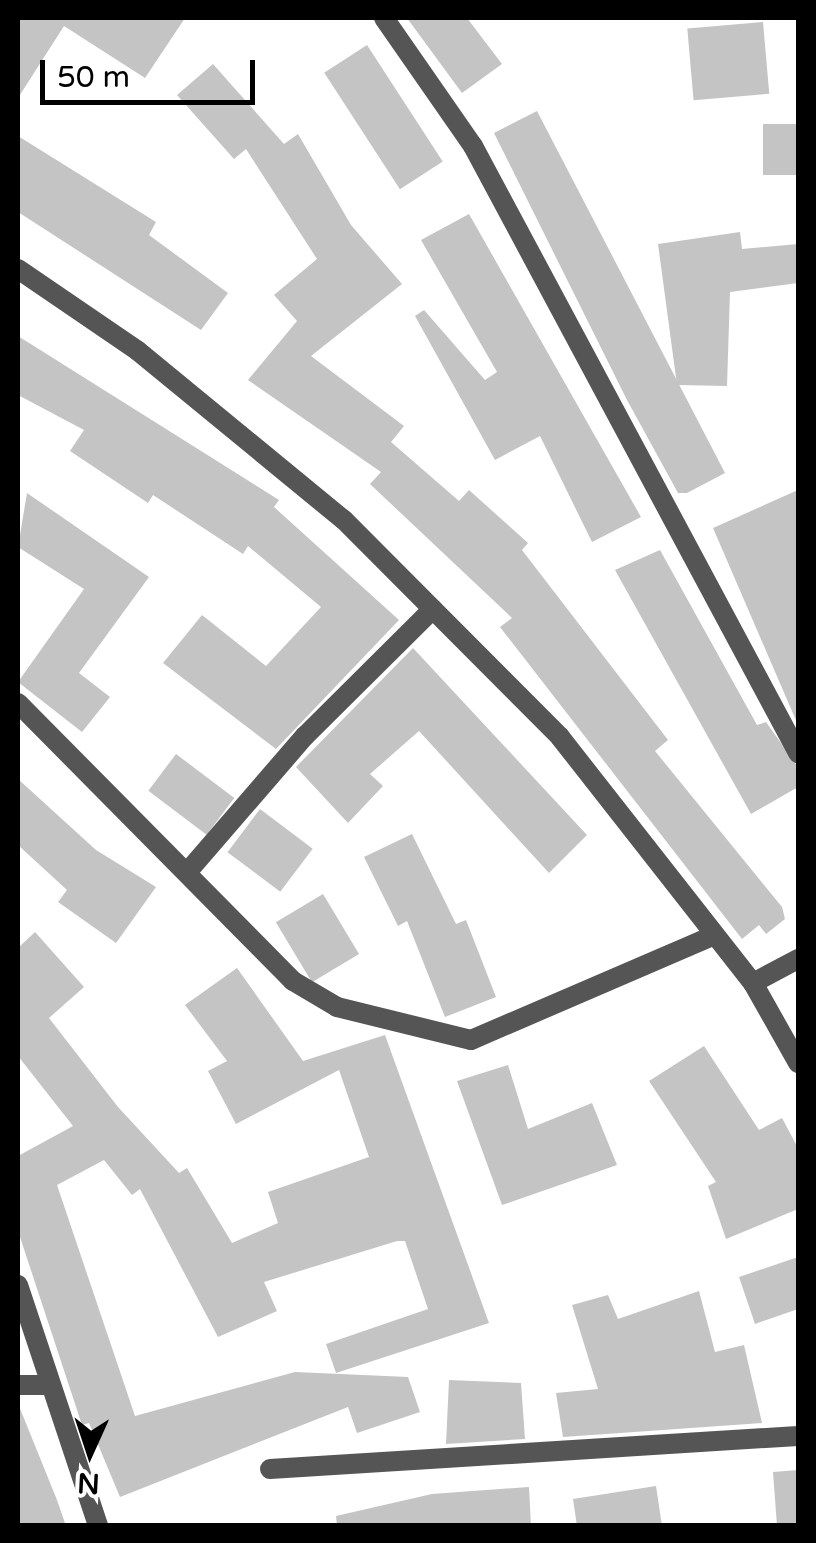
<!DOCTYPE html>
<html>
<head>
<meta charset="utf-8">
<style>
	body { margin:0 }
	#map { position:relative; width:816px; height:1543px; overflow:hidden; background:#fff; font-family:"Varela Round",sans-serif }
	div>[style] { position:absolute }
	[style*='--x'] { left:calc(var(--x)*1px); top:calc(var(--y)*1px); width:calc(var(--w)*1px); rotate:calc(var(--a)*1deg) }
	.building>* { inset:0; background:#c4c4c4; transform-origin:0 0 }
	.street>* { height:20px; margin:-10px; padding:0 10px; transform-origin:10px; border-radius:10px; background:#555 }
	span { translate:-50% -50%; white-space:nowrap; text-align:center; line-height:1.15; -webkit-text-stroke:9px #fff; paint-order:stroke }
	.frame { position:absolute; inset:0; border:20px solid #000; pointer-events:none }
	.north { position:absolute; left:40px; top:1403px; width:100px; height:100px; -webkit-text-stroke:8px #fff; paint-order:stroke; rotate:183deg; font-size:28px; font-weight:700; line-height:40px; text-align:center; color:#000 }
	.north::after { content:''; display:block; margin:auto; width:35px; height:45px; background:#000; clip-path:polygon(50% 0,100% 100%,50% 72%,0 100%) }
	.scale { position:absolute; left:40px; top:60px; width:215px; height:45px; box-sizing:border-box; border:5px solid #000; border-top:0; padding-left:12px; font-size:30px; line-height:35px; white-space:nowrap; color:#000; -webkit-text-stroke:8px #fff; paint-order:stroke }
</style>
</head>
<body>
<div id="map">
	<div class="building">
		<div style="clip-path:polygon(18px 18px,185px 18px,145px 78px,64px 26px,18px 98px)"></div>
		<div style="clip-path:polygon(407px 18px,467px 18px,502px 64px,462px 93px)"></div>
		<div style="left:763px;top:22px;width:72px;height:76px;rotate:85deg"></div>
		<div style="left:367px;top:45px;width:139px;height:51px;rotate:57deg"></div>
		<div style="clip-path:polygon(213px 64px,284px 144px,298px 134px,351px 225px,402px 284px,311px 356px,404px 426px,391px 442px,459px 501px,469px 490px,528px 543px,522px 550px,668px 740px,655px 751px,782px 907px,785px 919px,766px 934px,759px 925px,742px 939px,500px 627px,512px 618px,370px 484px,381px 472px,248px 380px,297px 321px,274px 295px,317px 259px,246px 149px,234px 159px,177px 95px)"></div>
		<div style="clip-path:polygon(537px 111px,725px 473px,687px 493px,678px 493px,627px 400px,494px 133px)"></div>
		<div style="left:798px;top:124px;width:51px;height:35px;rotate:90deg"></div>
		<div style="clip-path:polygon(18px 136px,156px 222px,149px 235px,228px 293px,201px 330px,18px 212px)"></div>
		<div style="clip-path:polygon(469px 214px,641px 517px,592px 542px,540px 436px,495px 460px,415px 316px,424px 310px,485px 380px,497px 372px,421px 240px)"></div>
		<div style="clip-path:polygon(740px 232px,742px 249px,798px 244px,798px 283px,730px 292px,727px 386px,677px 385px,658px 244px)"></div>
		<div style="clip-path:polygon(18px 336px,279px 500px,274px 507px,399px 620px,276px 749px,163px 663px,202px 615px,266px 666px,321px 607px,248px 546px,243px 554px,153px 495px,148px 503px,70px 451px,84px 430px,18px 395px)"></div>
		<div style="clip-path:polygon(798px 490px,798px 725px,713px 528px)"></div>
		<div style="clip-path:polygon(27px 493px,149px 577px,79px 673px,110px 697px,82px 732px,18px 682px,84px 589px,18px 547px)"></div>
		<div style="clip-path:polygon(660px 550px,757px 725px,766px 722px,798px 767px,798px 787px,751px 814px,615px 570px)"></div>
		<div style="clip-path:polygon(413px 648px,587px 835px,549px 873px,419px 731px,370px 774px,383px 786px,348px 823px,296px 767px)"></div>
		<div style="left:176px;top:754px;width:73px;height:46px;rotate:37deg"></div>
		<div style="clip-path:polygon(18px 779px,96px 850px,156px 887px,116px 943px,58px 902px,67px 890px,18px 845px)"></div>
		<div style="left:260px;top:809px;width:66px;height:54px;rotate:37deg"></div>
		<div style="clip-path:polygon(412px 834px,456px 924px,466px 920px,496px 997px,445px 1017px,407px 921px,398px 926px,364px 857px)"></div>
		<div style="left:323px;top:894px;width:70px;height:55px;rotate:59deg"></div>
		<div style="clip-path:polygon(35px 932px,84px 987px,49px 1018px,118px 1107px,179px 1173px,187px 1168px,232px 1243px,278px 1223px,268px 1192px,369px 1157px,339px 1070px,236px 1124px,208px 1071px,227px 1061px,185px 1005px,237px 968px,303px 1061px,385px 1035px,489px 1323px,336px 1373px,326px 1344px,428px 1309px,405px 1241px,397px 1241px,264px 1282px,277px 1311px,218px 1337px,140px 1189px,132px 1195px,104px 1160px,57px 1185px,135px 1416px,295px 1372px,408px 1377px,420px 1412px,357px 1433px,348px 1407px,120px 1497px,89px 1423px,82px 1425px,18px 1231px,18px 1156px,73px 1126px,18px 1056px,18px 948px)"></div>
		<div style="clip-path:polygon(704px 1046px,759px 1130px,782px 1118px,798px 1148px,798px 1209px,726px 1239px,708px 1186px,716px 1182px,649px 1081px)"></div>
		<div style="clip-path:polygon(508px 1065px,528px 1129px,592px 1103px,617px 1165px,502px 1205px,457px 1081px)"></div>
		<div style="clip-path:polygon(798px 1257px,798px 1309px,755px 1324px,739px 1277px)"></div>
		<div style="clip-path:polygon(699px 1291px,715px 1352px,744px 1345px,762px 1423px,563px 1437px,556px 1393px,598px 1389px,572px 1305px,608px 1295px,618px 1319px)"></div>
		<div style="clip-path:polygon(449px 1380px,521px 1383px,525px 1439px,446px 1444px)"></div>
		<div style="clip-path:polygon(19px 1406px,57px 1500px,66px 1526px,18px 1526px)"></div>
		<div style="clip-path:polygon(798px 1470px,798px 1526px,777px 1526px,773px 1472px)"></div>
		<div style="clip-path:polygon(656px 1486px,662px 1526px,577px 1526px,573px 1499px)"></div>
		<div style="clip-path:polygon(529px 1487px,531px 1526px,337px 1526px,336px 1516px,432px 1494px)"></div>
	</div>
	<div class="street">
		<div style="--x:384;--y:18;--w:156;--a:55.2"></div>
		<div style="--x:473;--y:146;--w:689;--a:61.83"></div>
		<div style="--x:18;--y:269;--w:145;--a:34.3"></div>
		<div style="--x:138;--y:351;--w:266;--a:39.4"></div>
		<div style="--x:344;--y:520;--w:306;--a:45.1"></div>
		<div style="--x:560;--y:737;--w:313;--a:51.9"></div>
		<div style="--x:753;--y:983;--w:92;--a:60.6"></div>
		<div style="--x:18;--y:703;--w:391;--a:45.3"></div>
		<div style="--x:293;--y:981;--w:51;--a:30.6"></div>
		<div style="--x:337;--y:1007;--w:138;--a:13.8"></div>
		<div style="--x:471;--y:1040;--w:262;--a:-23.3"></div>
		<div style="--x:190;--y:869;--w:176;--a:-49.2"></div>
		<div style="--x:305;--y:736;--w:180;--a:-44.8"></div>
		<div style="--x:753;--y:983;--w:51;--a:-28.1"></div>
		<div style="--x:18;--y:1285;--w:254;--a:71.6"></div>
		<div style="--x:18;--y:1385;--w:31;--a:0"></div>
		<div style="--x:270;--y:1469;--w:529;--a:-3.58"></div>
	</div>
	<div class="frame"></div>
	<div class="north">N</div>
	<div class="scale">50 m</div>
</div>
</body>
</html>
